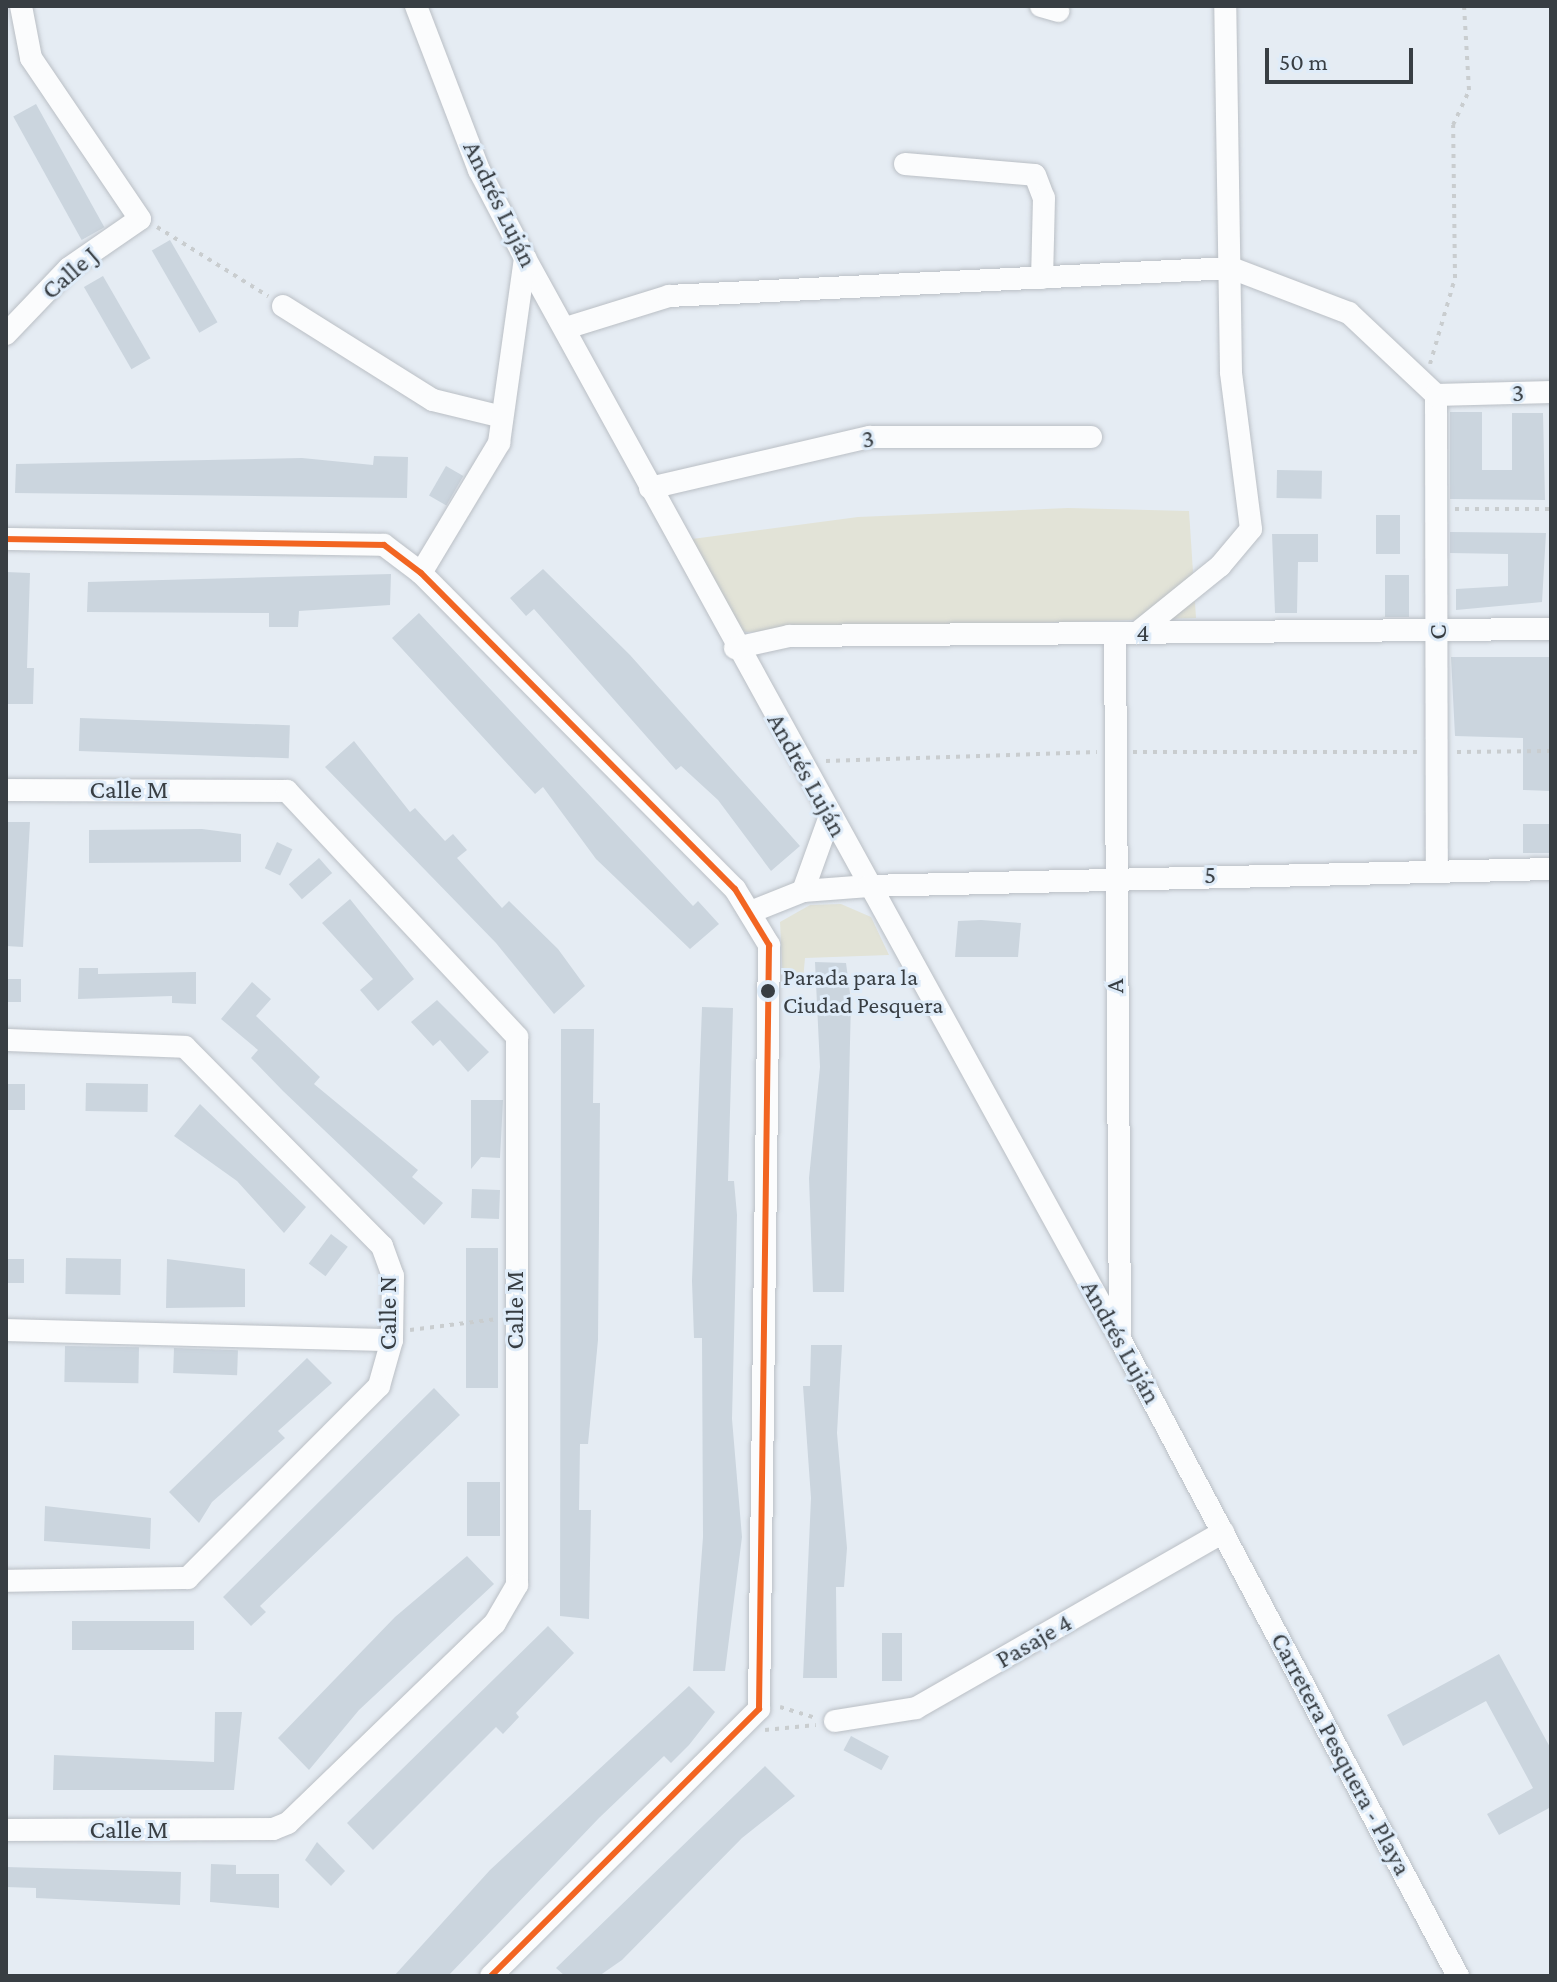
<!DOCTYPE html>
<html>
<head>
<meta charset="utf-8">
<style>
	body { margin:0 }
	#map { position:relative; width:1557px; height:1982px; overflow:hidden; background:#e5ecf3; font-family:"Crimson Pro",serif }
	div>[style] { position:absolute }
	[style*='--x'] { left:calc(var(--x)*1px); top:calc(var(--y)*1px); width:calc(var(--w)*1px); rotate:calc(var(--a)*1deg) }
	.green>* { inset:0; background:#e2e3d7 }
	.building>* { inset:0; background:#cbd5de; transform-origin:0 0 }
	.path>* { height:4px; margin-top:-2px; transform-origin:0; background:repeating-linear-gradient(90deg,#c9cdcf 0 4px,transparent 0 10px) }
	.roads { filter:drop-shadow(0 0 2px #babfc5) drop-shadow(0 0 2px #babfc5) }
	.minor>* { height:22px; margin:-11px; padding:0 11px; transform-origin:11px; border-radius:11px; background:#fbfcfd }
	.bus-1>* { height:6px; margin:-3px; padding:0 3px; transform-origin:3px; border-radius:3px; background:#f26522 }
	.dots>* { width:22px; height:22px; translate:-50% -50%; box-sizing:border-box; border:4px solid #dfecf9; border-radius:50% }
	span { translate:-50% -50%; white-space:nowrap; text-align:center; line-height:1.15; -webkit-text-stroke:6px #dfecf9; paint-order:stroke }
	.bus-label { font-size:24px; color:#383e43 }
	.left { translate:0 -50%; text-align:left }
	.street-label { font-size:26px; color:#383e43 }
	.frame { position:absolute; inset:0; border:8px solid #383e43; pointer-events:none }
	.scale { position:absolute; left:1265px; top:48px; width:148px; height:36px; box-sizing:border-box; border:4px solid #383e43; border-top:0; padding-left:10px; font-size:24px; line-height:28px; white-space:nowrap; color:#383e43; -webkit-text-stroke:6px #dfecf9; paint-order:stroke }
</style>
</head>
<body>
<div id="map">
	<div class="green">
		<div style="clip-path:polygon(1068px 508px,1189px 511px,1196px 618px,746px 632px,734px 627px,692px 539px,858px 517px)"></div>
		<div style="clip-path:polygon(841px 904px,871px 917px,889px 955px,805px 958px,803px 980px,783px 981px,780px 922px,810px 905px)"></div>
	</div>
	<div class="building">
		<div style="left:36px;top:104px;width:141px;height:26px;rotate:61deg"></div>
		<div style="left:170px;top:240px;width:95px;height:21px;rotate:60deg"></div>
		<div style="left:103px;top:276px;width:95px;height:22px;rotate:60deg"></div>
		<div style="clip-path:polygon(1450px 412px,1482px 412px,1482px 470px,1512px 470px,1512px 413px,1543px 413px,1545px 500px,1450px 499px)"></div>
		<div style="clip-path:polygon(374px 456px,408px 457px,407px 498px,15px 493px,16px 464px,302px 458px,373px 465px)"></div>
		<div style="left:446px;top:466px;width:20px;height:34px;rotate:30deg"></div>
		<div style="left:1277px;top:470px;width:45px;height:28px;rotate:1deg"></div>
		<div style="left:1376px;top:515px;width:24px;height:39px"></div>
		<div style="clip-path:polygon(1450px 532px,1546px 533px,1542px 602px,1456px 610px,1456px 589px,1508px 586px,1508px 554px,1450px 553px)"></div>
		<div style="clip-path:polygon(1272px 534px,1318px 534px,1318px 562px,1298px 562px,1297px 613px,1275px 613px)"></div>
		<div style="clip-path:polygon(543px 569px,630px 655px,800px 846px,771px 871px,718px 800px,681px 766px,676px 770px,534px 609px,526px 616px,510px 598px)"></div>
		<div style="clip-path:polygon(6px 572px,30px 573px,27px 668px,34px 668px,33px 704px,6px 704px)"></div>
		<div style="clip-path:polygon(391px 574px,390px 605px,299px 611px,298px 627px,269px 627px,269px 613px,87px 612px,88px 582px)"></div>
		<div style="left:1385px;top:575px;width:24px;height:42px"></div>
		<div style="clip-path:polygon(419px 613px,693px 906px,698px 901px,719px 924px,690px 949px,596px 859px,543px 787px,535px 794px,392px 638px)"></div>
		<div style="clip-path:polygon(1451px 657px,1551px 657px,1551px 791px,1523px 790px,1523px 738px,1455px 736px)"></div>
		<div style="left:80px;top:718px;width:210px;height:33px;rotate:2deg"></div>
		<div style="clip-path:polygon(354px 741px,410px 812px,415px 808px,445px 841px,453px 834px,467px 850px,457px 858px,502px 908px,509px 901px,558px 949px,585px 986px,554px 1014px,496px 943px,325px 767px)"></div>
		<div style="clip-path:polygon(6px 822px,30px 822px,23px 947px,6px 946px)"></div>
		<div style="left:1523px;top:824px;width:28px;height:29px"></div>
		<div style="clip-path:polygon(202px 829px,241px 834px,241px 862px,89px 863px,89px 830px)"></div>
		<div style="left:277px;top:842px;width:17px;height:29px;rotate:25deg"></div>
		<div style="left:319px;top:858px;width:20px;height:40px;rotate:49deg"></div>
		<div style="clip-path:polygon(350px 899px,414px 979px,378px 1011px,360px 990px,373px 979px,322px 923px)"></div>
		<div style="clip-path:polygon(981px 920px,1021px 923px,1018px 957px,955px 957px,958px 921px)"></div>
		<div style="clip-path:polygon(815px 962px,846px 963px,851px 1001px,844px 1292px,813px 1292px,809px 1178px,820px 1067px)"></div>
		<div style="clip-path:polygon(79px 968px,98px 968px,98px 974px,196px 972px,196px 1004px,172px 1003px,172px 996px,78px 999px)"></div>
		<div style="left:6px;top:979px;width:15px;height:23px"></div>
		<div style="clip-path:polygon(252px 982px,271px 999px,256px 1016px,320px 1077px,314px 1084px,418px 1170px,412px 1177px,443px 1203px,424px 1225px,283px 1091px,251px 1058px,258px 1050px,221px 1019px)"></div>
		<div style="clip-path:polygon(437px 1000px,489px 1052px,468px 1072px,440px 1040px,433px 1046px,411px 1022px)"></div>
		<div style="clip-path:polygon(702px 1007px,733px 1008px,728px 1181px,734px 1181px,737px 1215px,732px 1419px,742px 1537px,725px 1671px,693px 1671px,703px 1537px,702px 1338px,694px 1338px,692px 1281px)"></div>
		<div style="clip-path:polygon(561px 1029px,594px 1029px,593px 1103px,600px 1103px,598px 1340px,588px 1444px,580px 1444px,579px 1510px,591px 1510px,589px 1619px,560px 1616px)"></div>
		<div style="left:86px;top:1083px;width:62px;height:28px;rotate:1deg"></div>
		<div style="left:6px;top:1084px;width:19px;height:26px"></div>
		<div style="clip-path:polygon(471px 1100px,503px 1100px,500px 1158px,481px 1157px,471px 1169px)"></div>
		<div style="clip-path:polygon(200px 1104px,306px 1207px,284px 1233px,237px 1181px,174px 1136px)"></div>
		<div style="left:472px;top:1189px;width:28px;height:29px;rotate:2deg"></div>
		<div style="left:331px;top:1234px;width:21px;height:37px;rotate:37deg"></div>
		<div style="left:466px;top:1248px;width:32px;height:140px"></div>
		<div style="left:66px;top:1258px;width:55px;height:36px;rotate:1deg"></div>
		<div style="left:6px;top:1259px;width:18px;height:24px"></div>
		<div style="clip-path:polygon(167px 1259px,245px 1269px,245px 1307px,166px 1308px)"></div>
		<div style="clip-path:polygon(811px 1345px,842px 1345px,837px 1433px,847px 1548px,844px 1587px,836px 1587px,837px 1678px,803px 1678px,811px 1498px,803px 1386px,810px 1386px)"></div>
		<div style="left:65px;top:1346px;width:74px;height:36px;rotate:1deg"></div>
		<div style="left:174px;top:1348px;width:64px;height:25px;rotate:2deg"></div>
		<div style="clip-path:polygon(307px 1358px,332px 1383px,278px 1431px,285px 1438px,212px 1502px,199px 1523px,169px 1492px)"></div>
		<div style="clip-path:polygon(434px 1388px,460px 1415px,260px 1606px,266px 1612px,251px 1626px,223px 1597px)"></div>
		<div style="left:467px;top:1482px;width:33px;height:54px"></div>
		<div style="clip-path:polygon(45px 1506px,151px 1518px,150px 1549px,44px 1541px)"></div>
		<div style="clip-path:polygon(467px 1556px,494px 1584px,359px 1710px,309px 1770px,278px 1738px,395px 1617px)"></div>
		<div style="left:72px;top:1621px;width:122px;height:29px"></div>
		<div style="clip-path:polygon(548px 1626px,574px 1653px,516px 1713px,519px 1717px,503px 1734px,496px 1727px,373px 1850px,347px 1823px)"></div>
		<div style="left:902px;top:1633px;width:48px;height:20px;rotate:90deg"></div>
		<div style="clip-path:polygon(1499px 1654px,1551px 1749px,1551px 1807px,1499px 1835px,1487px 1814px,1533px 1788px,1486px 1701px,1403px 1746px,1387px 1715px)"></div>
		<div style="clip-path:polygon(689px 1686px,715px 1712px,689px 1745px,671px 1763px,664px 1756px,599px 1818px,448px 1976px,394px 1976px,490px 1870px)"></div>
		<div style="clip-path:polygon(215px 1712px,242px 1712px,234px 1790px,53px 1790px,54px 1755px,214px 1762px)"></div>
		<div style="left:851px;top:1736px;width:43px;height:16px;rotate:28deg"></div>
		<div style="clip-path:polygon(765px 1766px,795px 1796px,742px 1838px,622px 1960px,599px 1976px,565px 1976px,556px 1968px)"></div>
		<div style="clip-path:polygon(317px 1842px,345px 1871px,331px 1886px,305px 1860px)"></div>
		<div style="clip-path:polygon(211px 1864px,236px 1865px,236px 1874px,279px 1874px,279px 1908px,210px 1902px)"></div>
		<div style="clip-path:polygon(6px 1867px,181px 1872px,180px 1905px,36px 1898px,36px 1888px,6px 1887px)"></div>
	</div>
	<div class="path">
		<div style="--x:157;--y:227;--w:131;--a:31.9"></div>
		<div style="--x:1430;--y:364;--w:90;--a:-73.8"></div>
		<div style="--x:1455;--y:278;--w:153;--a:-90.7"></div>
		<div style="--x:1453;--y:125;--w:38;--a:-65"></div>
		<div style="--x:1469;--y:90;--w:84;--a:-93.4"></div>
		<div style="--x:1455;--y:509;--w:96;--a:0"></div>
		<div style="--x:1133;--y:752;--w:284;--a:0"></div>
		<div style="--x:1457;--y:752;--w:94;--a:-0.6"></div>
		<div style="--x:826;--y:761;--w:271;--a:-1.9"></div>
		<div style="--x:410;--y:1330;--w:88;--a:-7.2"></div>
		<div style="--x:780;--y:1707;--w:39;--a:17"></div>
		<div style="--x:765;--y:1730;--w:51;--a:-5.6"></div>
	</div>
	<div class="roads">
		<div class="minor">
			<div style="--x:416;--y:6;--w:176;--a:69"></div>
			<div style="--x:479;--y:170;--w:99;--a:62.4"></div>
			<div style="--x:525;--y:258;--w:1234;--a:61.17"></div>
			<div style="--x:1120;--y:1339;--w:721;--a:62.05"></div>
			<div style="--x:1041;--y:6;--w:18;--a:16"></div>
			<div style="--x:905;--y:164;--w:130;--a:4.8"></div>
			<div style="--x:1035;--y:175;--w:25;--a:69"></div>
			<div style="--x:1044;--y:198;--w:80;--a:91.4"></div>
			<div style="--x:283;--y:306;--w:177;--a:32.1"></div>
			<div style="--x:433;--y:400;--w:71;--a:13.8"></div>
			<div style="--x:566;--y:328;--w:108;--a:-17.3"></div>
			<div style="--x:669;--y:296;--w:563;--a:-2.85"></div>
			<div style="--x:1231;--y:268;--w:126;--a:20.9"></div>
			<div style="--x:1349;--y:313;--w:120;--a:43.3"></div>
			<div style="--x:6;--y:334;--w:91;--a:-46.3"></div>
			<div style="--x:69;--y:268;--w:86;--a:-34.6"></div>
			<div style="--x:140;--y:219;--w:194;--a:-124.1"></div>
			<div style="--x:31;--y:58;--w:53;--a:-100.9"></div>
			<div style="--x:1436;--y:395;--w:475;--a:89.9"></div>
			<div style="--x:1436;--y:395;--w:115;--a:-1.5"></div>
			<div style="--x:650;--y:488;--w:226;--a:-13.1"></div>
			<div style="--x:870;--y:437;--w:221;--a:0"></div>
			<div style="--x:6;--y:539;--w:378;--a:0.9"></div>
			<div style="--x:384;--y:545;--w:46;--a:37.1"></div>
			<div style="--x:421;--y:573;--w:445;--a:45.2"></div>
			<div style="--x:735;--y:889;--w:66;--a:58.7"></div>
			<div style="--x:769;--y:945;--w:764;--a:90.75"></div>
			<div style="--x:759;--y:1709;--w:378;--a:135.1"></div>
			<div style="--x:421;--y:573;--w:152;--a:-59"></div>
			<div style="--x:499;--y:443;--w:187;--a:-82"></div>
			<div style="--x:1115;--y:633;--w:701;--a:89.59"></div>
			<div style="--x:1137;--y:633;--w:107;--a:-38.9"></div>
			<div style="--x:1220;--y:566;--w:48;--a:-50"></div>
			<div style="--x:1251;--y:529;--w:158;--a:-97.3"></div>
			<div style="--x:1231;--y:372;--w:366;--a:-90.9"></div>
			<div style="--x:735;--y:648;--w:55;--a:-12.5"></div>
			<div style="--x:789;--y:636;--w:762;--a:-0.53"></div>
			<div style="--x:6;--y:790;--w:281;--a:0.2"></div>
			<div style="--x:287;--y:791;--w:337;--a:46.9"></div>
			<div style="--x:517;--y:1037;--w:548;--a:90"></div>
			<div style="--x:517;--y:1585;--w:44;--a:120.1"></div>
			<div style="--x:495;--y:1623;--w:288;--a:136"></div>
			<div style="--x:288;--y:1823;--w:16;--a:158"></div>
			<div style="--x:273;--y:1829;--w:267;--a:179.8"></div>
			<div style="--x:803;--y:891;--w:80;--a:-70.2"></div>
			<div style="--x:753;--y:911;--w:54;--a:-21.8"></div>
			<div style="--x:803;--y:891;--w:66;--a:-4.3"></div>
			<div style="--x:869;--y:886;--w:682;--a:-1.43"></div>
			<div style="--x:6;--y:1040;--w:179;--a:2.2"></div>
			<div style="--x:185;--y:1047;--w:280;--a:45.3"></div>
			<div style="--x:382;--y:1246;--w:32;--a:70"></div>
			<div style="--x:393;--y:1276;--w:64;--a:90.9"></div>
			<div style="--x:392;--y:1340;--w:48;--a:105.8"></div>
			<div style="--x:379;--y:1386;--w:271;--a:134.9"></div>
			<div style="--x:188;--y:1578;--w:182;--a:179.1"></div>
			<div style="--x:6;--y:1330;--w:386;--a:1.5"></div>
			<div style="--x:835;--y:1721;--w:82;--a:-9.1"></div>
			<div style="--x:916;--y:1708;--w:354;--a:-29.8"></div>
		</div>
	</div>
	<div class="bus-1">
		<div style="--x:6;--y:539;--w:378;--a:0.9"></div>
		<div style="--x:384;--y:545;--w:46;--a:37.1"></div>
		<div style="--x:421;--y:573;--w:445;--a:45.2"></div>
		<div style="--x:735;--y:889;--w:66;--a:58.7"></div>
		<div style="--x:769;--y:945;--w:764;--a:90.75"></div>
		<div style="--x:759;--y:1709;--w:378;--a:135.1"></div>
	</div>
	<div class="dots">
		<div style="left:768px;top:991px;background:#383e43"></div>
	</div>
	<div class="bus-label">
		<span class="left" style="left:783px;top:991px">Parada para la<br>Ciudad Pesquera</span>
	</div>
	<div class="street-label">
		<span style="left:500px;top:204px;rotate:64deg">Andrés Luján</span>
		<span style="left:70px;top:273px;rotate:-41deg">Calle J</span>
		<span style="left:1518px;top:393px;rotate:-1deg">3</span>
		<span style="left:868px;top:439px;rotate:-6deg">3</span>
		<span style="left:1438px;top:632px;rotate:-90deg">C</span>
		<span style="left:1143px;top:633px">4</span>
		<span style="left:807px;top:775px;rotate:61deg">Andrés Luján</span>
		<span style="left:129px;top:790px">Calle M</span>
		<span style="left:1210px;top:875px;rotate:-1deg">5</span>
		<span style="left:1115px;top:986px;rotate:-91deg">A</span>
		<span style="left:515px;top:1310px;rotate:-90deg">Calle M</span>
		<span style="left:388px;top:1313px;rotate:-90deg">Calle N</span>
		<span style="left:1121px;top:1342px;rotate:61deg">Andrés Luján</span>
		<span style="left:1034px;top:1641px;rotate:-30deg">Pasaje 4</span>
		<span style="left:1341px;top:1754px;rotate:62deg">Carretera Pesquera - Playa</span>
		<span style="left:129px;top:1830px">Calle M</span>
	</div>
	<div class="frame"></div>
	<div class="scale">50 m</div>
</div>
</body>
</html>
